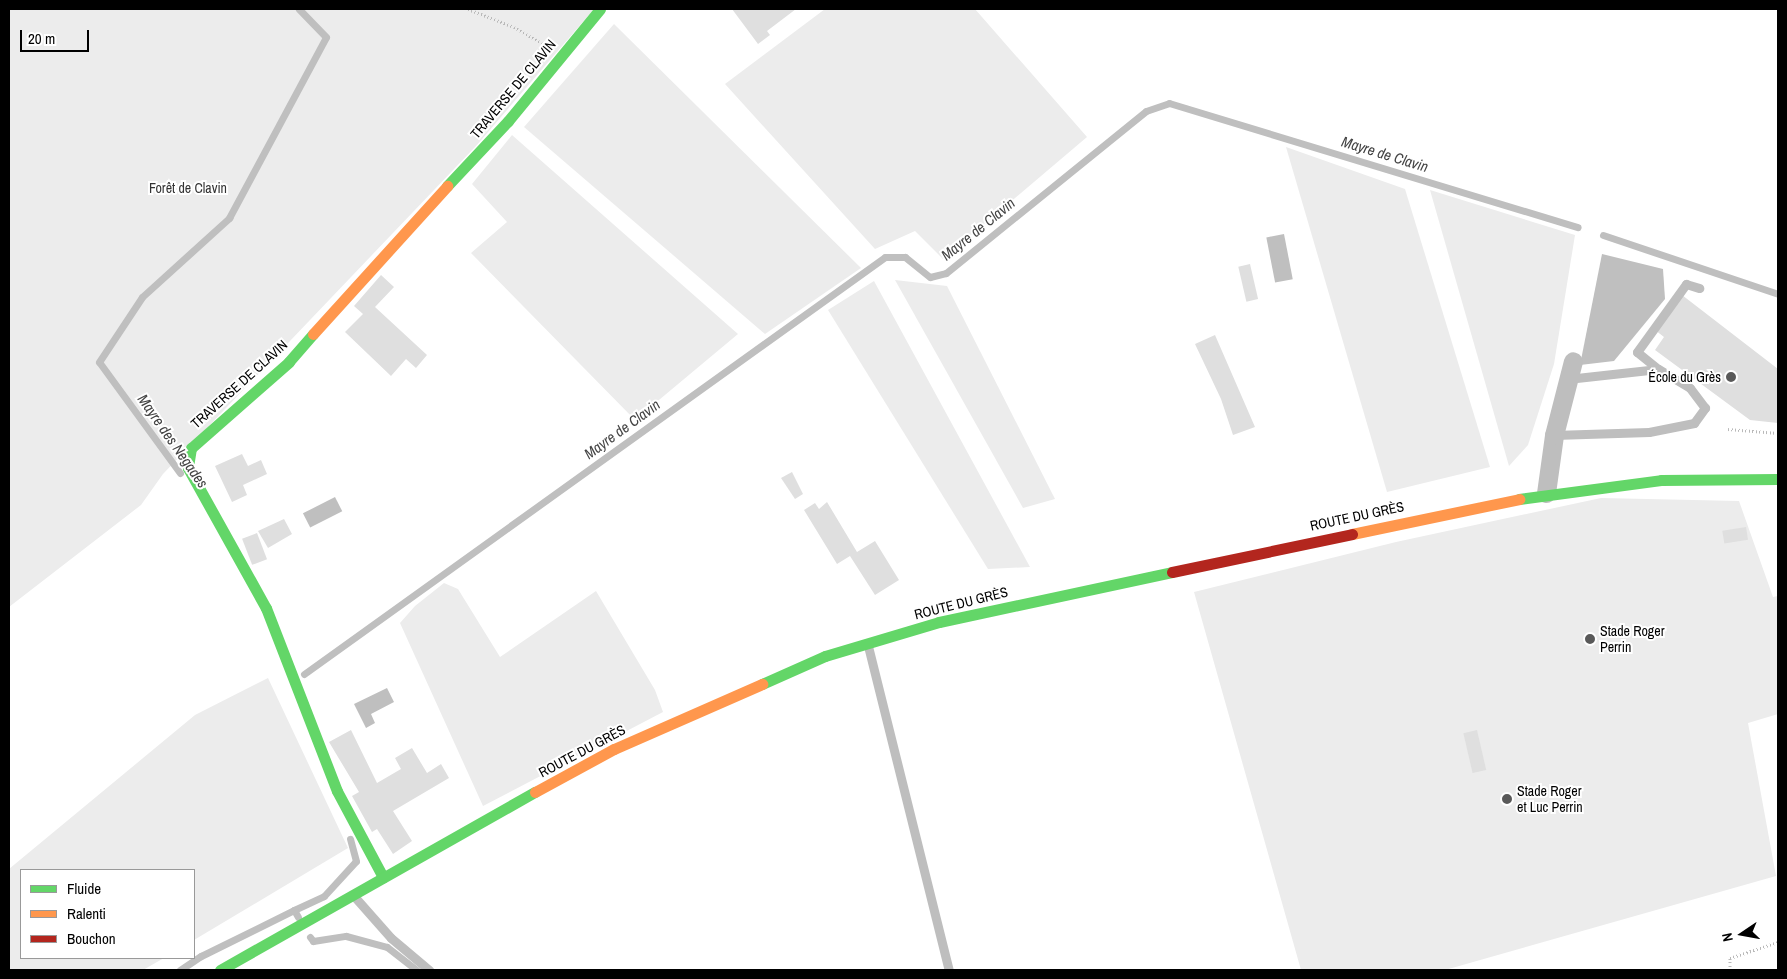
<!DOCTYPE html>
<html>
<head>
<meta charset="utf-8">
<style>
	body { margin:0 }
	#map { position:relative; width:1787px; height:979px; overflow:hidden; background:#fff; font-family:"Archivo Narrow",sans-serif }
	div>[style] { position:absolute }
	[style*='--x'] { left:calc(var(--x)*1px); top:calc(var(--y)*1px); width:calc(var(--w)*1px); rotate:calc(var(--a)*1deg) }
	.green>* { inset:0; background:#ececec }
	.water>* { inset:0; background:#bfbfbf; transform-origin:0 0 }
	.stream>* { height:7px; margin:-3.5px; padding:0 3.5px; transform-origin:3.5px; border-radius:3.5px; background:#bfbfbf }
	.building>* { inset:0; background:#dfdfdf; transform-origin:0 0 }
	.path>* { height:3px; margin-top:-1.5px; transform-origin:0; background:repeating-linear-gradient(90deg,#b9b9b9 0 1px,transparent 0 3.5px) }
	.lane>* { height:9px; margin:-4.5px; padding:0 4.5px; transform-origin:4.5px; border-radius:4.5px; background:#bebebe }
	.street>* { height:19px; margin:-9.5px; padding:0 9.5px; transform-origin:9.5px; border-radius:9.5px; background:#bebebe }
	.fast>* { height:11px; margin:-5.5px; padding:0 5.5px; transform-origin:5.5px; border-radius:5.5px; background:#63d668 }
	.slow>* { height:11px; margin:-5.5px; padding:0 5.5px; transform-origin:5.5px; border-radius:5.5px; background:#ff974d }
	.jam>* { height:11px; margin:-5.5px; padding:0 5.5px; transform-origin:5.5px; border-radius:5.5px; background:#b3261e }
	.dots>* { width:14px; height:14px; translate:-50% -50%; box-sizing:border-box; border:2px solid #fff; border-radius:50% }
	span { translate:-50% -50%; white-space:nowrap; text-align:center; line-height:1.15; -webkit-text-stroke:4px #fff; paint-order:stroke }
	.street-label { font-size:14px; color:#000 }
	.park-label { font-size:14px; color:#333 }
	.poi-label { font-size:14px; color:#000 }
	.right { translate:-100% -50%; text-align:right }
	.left { translate:0 -50%; text-align:left }
	.water-label { font-size:15px; color:#444; font-style:italic }
	.frame { position:absolute; inset:0; border:10px solid #000; pointer-events:none }
	.legend { position:absolute; left:20px; top:869px; width:175px; height:90px; box-sizing:border-box; background:#fff; border:1px solid #999; margin:0; padding:6px 9px; list-style:none; font-size:15px; color:#000 }
	.legend li { display:flex; align-items:center; gap:10px; height:25px }
	.legend b { width:25px; border:1px solid #999 }
	.north { position:absolute; left:1717px; top:909px; width:50px; height:50px; -webkit-text-stroke:4px #fff; paint-order:stroke; rotate:258deg; font-size:14px; font-weight:700; line-height:20px; text-align:center; color:#000 }
	.north::after { content:''; display:block; margin:auto; width:18px; height:22px; background:#000; clip-path:polygon(50% 0,100% 100%,50% 72%,0 100%) }
	.scale { position:absolute; left:20px; top:30px; width:69px; height:22px; box-sizing:border-box; border:2px solid #000; border-top:0; padding-left:6px; font-size:15px; line-height:18px; white-space:nowrap; color:#000; -webkit-text-stroke:4px #fff; paint-order:stroke }
</style>
</head>
<body>
<div id="map">
	<div class="green">
		<div style="clip-path:polygon(9px 9px,594px 9px,476px 146px,163px 474px,141px 505px,9px 607px)"></div>
		<div style="clip-path:polygon(825px 9px,975px 9px,1087px 137px,943px 259px,915px 231px,875px 249px,725px 84px)"></div>
		<div style="clip-path:polygon(614px 24px,861px 268px,765px 334px,524px 127px)"></div>
		<div style="clip-path:polygon(512px 135px,738px 334px,635px 420px,471px 253px,507px 222px,472px 184px)"></div>
		<div style="clip-path:polygon(1286px 147px,1405px 189px,1490px 467px,1387px 492px)"></div>
		<div style="clip-path:polygon(1430px 190px,1575px 235px,1554px 364px,1528px 445px,1509px 466px)"></div>
		<div style="clip-path:polygon(895px 280px,947px 286px,1055px 499px,1023px 508px)"></div>
		<div style="clip-path:polygon(874px 281px,1030px 567px,988px 569px,828px 310px)"></div>
		<div style="clip-path:polygon(1601px 498px,1739px 501px,1773px 597px,1778px 596px,1778px 714px,1748px 723px,1776px 876px,1445px 970px,1301px 970px,1194px 592px,1396px 542px)"></div>
		<div style="clip-path:polygon(444px 583px,458px 589px,500px 657px,596px 591px,655px 690px,663px 712px,483px 806px,400px 623px,415px 606px)"></div>
		<div style="clip-path:polygon(268px 678px,348px 848px,194px 940px,194px 870px,21px 870px,21px 958px,164px 958px,143px 970px,9px 970px,9px 869px,195px 715px)"></div>
	</div>
	<div class="water">
		<div style="left:1284px;top:234px;width:46px;height:18px;rotate:79deg"></div>
		<div style="clip-path:polygon(1602px 254px,1663px 269px,1665px 299px,1614px 361px,1580px 365px)"></div>
		<div style="left:335px;top:497px;width:16px;height:36px;rotate:63deg"></div>
		<div style="clip-path:polygon(387px 688px,394px 702px,371px 714px,375px 723px,366px 728px,354px 704px)"></div>
	</div>
	<div class="stream">
		<div style="--x:1603;--y:235;--w:185;--a:18.6"></div>
		<div style="--x:180;--y:473;--w:137;--a:-126.1"></div>
		<div style="--x:99;--y:362;--w:78;--a:-56.5"></div>
		<div style="--x:142;--y:297;--w:118;--a:-42.2"></div>
		<div style="--x:229;--y:218;--w:205;--a:-61.8"></div>
		<div style="--x:326;--y:37;--w:39;--a:-134"></div>
		<div style="--x:304;--y:674;--w:715;--a:-35.67"></div>
		<div style="--x:885;--y:257;--w:20;--a:0"></div>
		<div style="--x:905;--y:257;--w:32;--a:39"></div>
		<div style="--x:930;--y:277;--w:16;--a:-14"></div>
		<div style="--x:946;--y:273;--w:257;--a:-39"></div>
		<div style="--x:1146;--y:111;--w:24;--a:-19"></div>
		<div style="--x:1169;--y:103;--w:427;--a:16.9"></div>
		<div style="--x:298;--y:917;--w:8;--a:-120"></div>
		<div style="--x:294;--y:910;--w:33;--a:-25"></div>
		<div style="--x:324;--y:896;--w:47;--a:-47.6"></div>
		<div style="--x:356;--y:861;--w:23;--a:-105"></div>
		<div style="--x:310;--y:937;--w:5;--a:53"></div>
		<div style="--x:313;--y:941;--w:33;--a:-9"></div>
		<div style="--x:346;--y:936;--w:42;--a:15"></div>
		<div style="--x:387;--y:947;--w:37;--a:38"></div>
		<div style="--x:180;--y:970;--w:25;--a:-34"></div>
		<div style="--x:201;--y:956;--w:104;--a:-26.3"></div>
	</div>
	<div class="building">
		<div style="clip-path:polygon(732px 9px,796px 9px,767px 31px,770px 35px,758px 44px)"></div>
		<div style="left:1250px;top:264px;width:36px;height:12px;rotate:77deg"></div>
		<div style="clip-path:polygon(381px 275px,394px 287px,375px 307px,427px 355px,416px 368px,406px 359px,391px 376px,345px 332px,363px 314px,354px 306px)"></div>
		<div style="clip-path:polygon(1682px 295px,1778px 369px,1778px 423px,1750px 420px,1655px 350px,1664px 337px,1655px 330px)"></div>
		<div style="clip-path:polygon(1215px 335px,1255px 427px,1233px 435px,1221px 399px,1195px 344px)"></div>
		<div style="clip-path:polygon(242px 454px,248px 466px,261px 460px,267px 474px,243px 485px,247px 495px,232px 502px,215px 466px)"></div>
		<div style="clip-path:polygon(792px 472px,803px 494px,795px 499px,781px 478px)"></div>
		<div style="clip-path:polygon(827px 502px,857px 552px,875px 541px,899px 580px,875px 595px,850px 556px,837px 564px,804px 510px,815px 503px,819px 509px)"></div>
		<div style="clip-path:polygon(284px 519px,292px 534px,268px 548px,258px 531px)"></div>
		<div style="left:1746px;top:527px;width:13px;height:24px;rotate:81deg"></div>
		<div style="left:257px;top:533px;width:28px;height:16px;rotate:69deg"></div>
		<div style="clip-path:polygon(351px 730px,377px 783px,401px 769px,395px 758px,412px 748px,427px 773px,441px 764px,449px 778px,393px 811px,412px 841px,393px 854px,377px 829px,372px 832px,352px 796px,359px 792px,329px 742px)"></div>
		<div style="left:1477px;top:730px;width:41px;height:14px;rotate:77deg"></div>
	</div>
	<div class="path">
		<div style="--x:468;--y:9;--w:49;--a:21.4"></div>
		<div style="--x:514;--y:27;--w:32;--a:30"></div>
		<div style="--x:1728;--y:429;--w:50;--a:4.6"></div>
		<div style="--x:1730;--y:970;--w:12;--a:-90"></div>
		<div style="--x:1730;--y:958;--w:51;--a:-18.4"></div>
	</div>
	<div class="lane">
		<div style="--x:1658;--y:369;--w:27;--a:-141"></div>
		<div style="--x:1637;--y:352;--w:84;--a:-54.2"></div>
		<div style="--x:1686;--y:284;--w:14;--a:17"></div>
		<div style="--x:1554;--y:435;--w:95;--a:-1.8"></div>
		<div style="--x:1649;--y:432;--w:46;--a:-11.3"></div>
		<div style="--x:1694;--y:423;--w:19;--a:-54"></div>
		<div style="--x:1705;--y:408;--w:25;--a:-127"></div>
		<div style="--x:1690;--y:388;--w:37;--a:-149"></div>
		<div style="--x:1658;--y:369;--w:91;--a:173.7"></div>
		<div style="--x:868;--y:646;--w:334;--a:76"></div>
		<div style="--x:353;--y:895;--w:57;--a:48.5"></div>
		<div style="--x:391;--y:938;--w:50;--a:40.1"></div>
	</div>
	<div class="street">
		<div style="--x:1546;--y:493;--w:59;--a:-82.1"></div>
		<div style="--x:1554;--y:435;--w:76;--a:-75.6"></div>
	</div>
	<div class="fast">
		<div style="--x:447;--y:186;--w:89;--a:-46.8"></div>
		<div style="--x:508;--y:121;--w:145;--a:-50.6"></div>
		<div style="--x:313;--y:334;--w:37;--a:131"></div>
		<div style="--x:289;--y:362;--w:130;--a:138.7"></div>
		<div style="--x:191;--y:448;--w:20;--a:99"></div>
		<div style="--x:188;--y:468;--w:160;--a:60.9"></div>
		<div style="--x:266;--y:608;--w:196;--a:68.8"></div>
		<div style="--x:337;--y:791;--w:98;--a:61.9"></div>
		<div style="--x:1519;--y:499;--w:143;--a:-7.6"></div>
		<div style="--x:1661;--y:480;--w:117;--a:-0.5"></div>
		<div style="--x:762;--y:684;--w:69;--a:-24"></div>
		<div style="--x:825;--y:656;--w:119;--a:-16.6"></div>
		<div style="--x:939;--y:622;--w:238;--a:-12.1"></div>
		<div style="--x:220;--y:970;--w:362;--a:-29.5"></div>
	</div>
	<div class="slow">
		<div style="--x:313;--y:334;--w:200;--a:-47.8"></div>
		<div style="--x:1352;--y:534;--w:171;--a:-11.8"></div>
		<div style="--x:535;--y:792;--w:90;--a:-28.6"></div>
		<div style="--x:614;--y:749;--w:162;--a:-23.7"></div>
	</div>
	<div class="jam">
		<div style="--x:1172;--y:572;--w:184;--a:-11.9"></div>
	</div>
	<div class="dots">
		<div style="left:1731px;top:377px;background:#595959"></div>
		<div style="left:1590px;top:639px;background:#595959"></div>
		<div style="left:1507px;top:799px;background:#595959"></div>
	</div>
	<div class="street-label">
		<span style="left:513px;top:89px;rotate:-50deg">TRAVERSE DE CLAVIN</span>
		<span style="left:239px;top:384px;rotate:-42deg">TRAVERSE DE CLAVIN</span>
		<span style="left:1357px;top:516px;rotate:-12deg">ROUTE DU GRÈS</span>
		<span style="left:961px;top:603px;rotate:-14deg">ROUTE DU GRÈS</span>
		<span style="left:582px;top:751px;rotate:-28deg">ROUTE DU GRÈS</span>
	</div>
	<div class="park-label">
		<span style="left:188px;top:188px">Forêt de Clavin</span>
	</div>
	<div class="poi-label">
		<span class="right" style="left:1721px;top:377px">École du Grès</span>
		<span class="left" style="left:1600px;top:639px">Stade Roger<br>Perrin</span>
		<span class="left" style="left:1517px;top:799px">Stade Roger<br>et Luc Perrin</span>
	</div>
	<div class="water-label">
		<span style="left:1385px;top:154px;rotate:17deg">Mayre de Clavin</span>
		<span style="left:978px;top:229px;rotate:-39deg">Mayre de Clavin</span>
		<span style="left:622px;top:429px;rotate:-36deg">Mayre de Clavin</span>
		<span style="left:173px;top:441px;rotate:55deg">Mayre des Negades</span>
	</div>
	<div class="frame"></div>
	<ul class="legend">
	<li><b style="height:6px;background:#63d668"></b>Fluide</li>
	<li><b style="height:6px;background:#ff974d"></b>Ralenti</li>
	<li><b style="height:6px;background:#b3261e"></b>Bouchon</li>
	</ul>
	<div class="north">N</div>
	<div class="scale">20 m</div>
</div>
</body>
</html>
